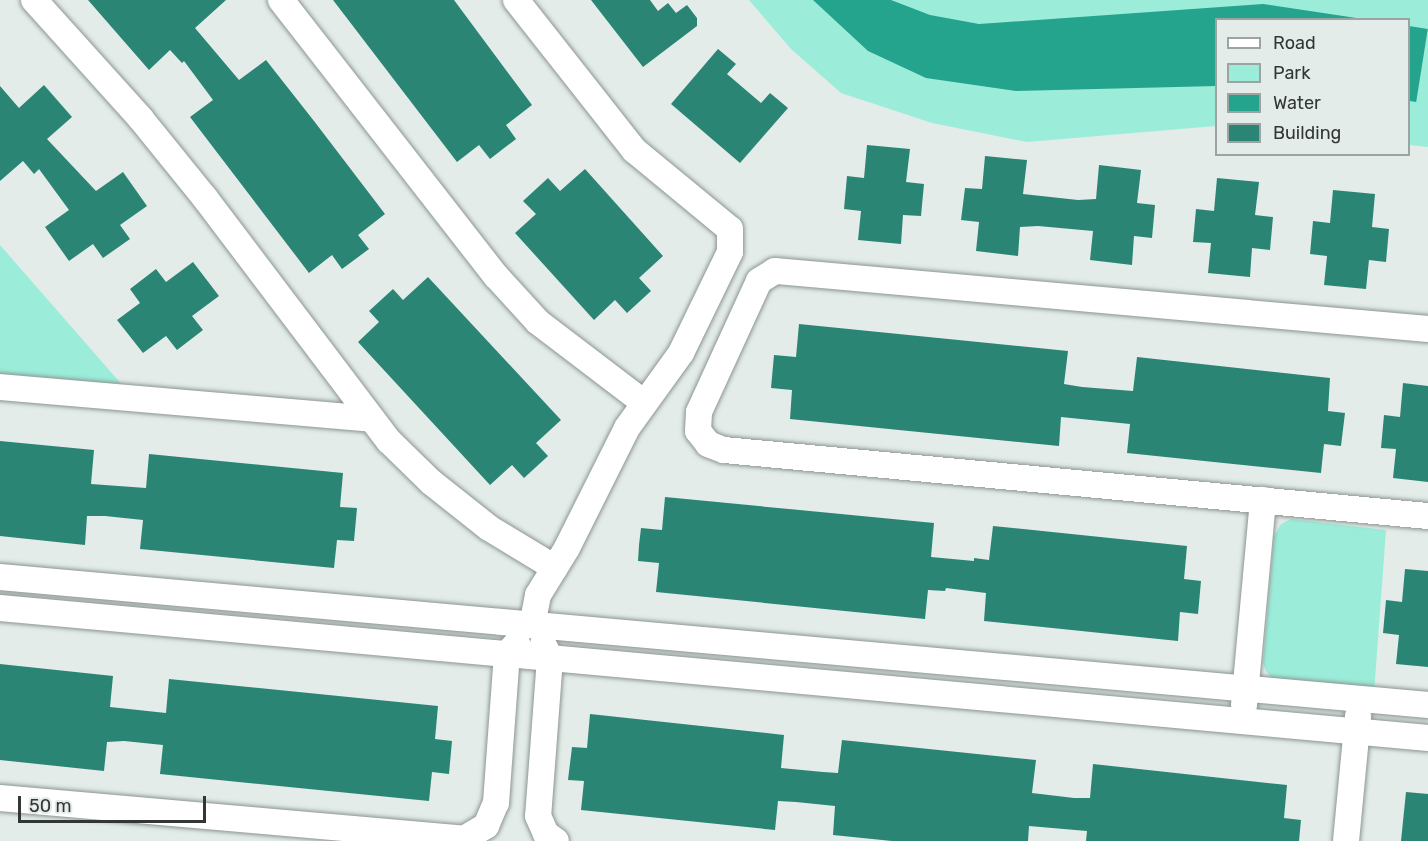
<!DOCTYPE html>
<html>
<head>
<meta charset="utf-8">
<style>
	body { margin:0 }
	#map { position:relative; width:1428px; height:841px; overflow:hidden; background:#e3ece9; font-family:Rubik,sans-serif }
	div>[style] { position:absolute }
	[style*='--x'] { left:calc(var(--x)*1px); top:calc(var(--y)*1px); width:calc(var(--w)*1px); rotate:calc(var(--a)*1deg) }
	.green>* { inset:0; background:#9bedd9 }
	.water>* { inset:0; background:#24a38d; transform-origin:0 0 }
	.building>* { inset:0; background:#2b8574 }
	.roads { filter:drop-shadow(0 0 2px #8c9592) drop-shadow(0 0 2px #8c9592) }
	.minor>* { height:26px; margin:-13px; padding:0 13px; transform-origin:13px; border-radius:13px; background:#fff }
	span { translate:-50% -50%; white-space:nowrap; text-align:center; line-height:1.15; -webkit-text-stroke:6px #e3ece9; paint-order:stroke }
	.legend { position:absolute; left:1215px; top:18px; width:195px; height:138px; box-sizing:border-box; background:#e3ece9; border:2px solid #9ca3a1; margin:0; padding:8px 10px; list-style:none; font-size:18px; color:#323635 }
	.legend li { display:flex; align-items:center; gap:12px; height:30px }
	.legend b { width:30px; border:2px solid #9ca3a1 }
	.scale { position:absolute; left:18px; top:796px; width:188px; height:27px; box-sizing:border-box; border:3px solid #323635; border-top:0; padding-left:8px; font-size:18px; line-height:21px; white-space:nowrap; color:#323635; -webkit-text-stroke:4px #e3ece9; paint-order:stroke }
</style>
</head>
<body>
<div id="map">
	<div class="green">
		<div style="clip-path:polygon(749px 0,1428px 0,1428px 147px,1409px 145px,1408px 20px,1216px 20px,1216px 126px,1027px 142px,932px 123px,841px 93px,791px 49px)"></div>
		<div style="clip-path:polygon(0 245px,124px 387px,0 376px)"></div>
		<div style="clip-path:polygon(1291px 519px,1386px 530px,1374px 693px,1275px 683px,1266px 671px,1263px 663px,1274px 536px,1281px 524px)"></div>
	</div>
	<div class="water">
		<div style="clip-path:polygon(813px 0,891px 0,930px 15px,979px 24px,1263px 4px,1363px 19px,1216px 20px,1216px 86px,1016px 91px,926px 78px,868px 51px)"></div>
		<div style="left:1409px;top:26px;width:19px;height:74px;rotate:9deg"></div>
	</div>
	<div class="building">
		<div style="clip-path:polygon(88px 0,226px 0,195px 28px,239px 80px,266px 60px,314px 121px,385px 214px,358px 235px,369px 249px,342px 269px,332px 255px,309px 273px,190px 117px,213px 100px,184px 61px,182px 63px,170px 50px,149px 70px)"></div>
		<div style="clip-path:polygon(333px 0,454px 0,532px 105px,506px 125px,516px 139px,490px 159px,479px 145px,457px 162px)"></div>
		<div style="clip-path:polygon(591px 0,650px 0,658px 11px,668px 3px,676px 13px,687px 5px,697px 18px,697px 26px,643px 67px)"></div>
		<div style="clip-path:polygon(718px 49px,736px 64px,727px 74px,761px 103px,770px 93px,788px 108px,740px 163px,671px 104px)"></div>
		<div style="clip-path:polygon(44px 85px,72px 117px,47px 139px,96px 191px,123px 172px,147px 206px,120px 225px,130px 239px,103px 258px,93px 244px,69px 261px,45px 227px,69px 210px,39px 169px,34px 174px,23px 161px,0 181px,0 86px,19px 108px)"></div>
		<div style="clip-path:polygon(867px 145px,910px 149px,906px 182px,924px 184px,921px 216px,903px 215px,901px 244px,858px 240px,861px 211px,844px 209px,847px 176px,864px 178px)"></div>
		<div style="clip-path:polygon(985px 156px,1027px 160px,1023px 194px,1078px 200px,1096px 199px,1099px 165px,1141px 170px,1137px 203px,1155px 205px,1152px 238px,1134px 236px,1132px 265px,1090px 260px,1093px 231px,1038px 226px,1020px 227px,1018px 256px,976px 251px,979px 222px,961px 220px,965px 188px,982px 189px)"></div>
		<div style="clip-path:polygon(585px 169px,663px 256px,639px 278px,651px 291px,627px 313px,615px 300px,594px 320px,515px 233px,536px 214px,523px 201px,548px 178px,560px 191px)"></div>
		<div style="clip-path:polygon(1217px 178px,1259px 182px,1255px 215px,1273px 217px,1270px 250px,1252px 248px,1250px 277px,1208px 273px,1211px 243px,1193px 242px,1196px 209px,1214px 211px)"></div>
		<div style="clip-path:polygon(1333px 190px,1375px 194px,1372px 227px,1389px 229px,1386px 262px,1369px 260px,1366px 289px,1324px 285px,1327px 256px,1310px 254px,1313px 221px,1330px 223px)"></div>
		<div style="clip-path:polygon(193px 262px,219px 296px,192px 316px,203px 330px,177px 350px,166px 336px,143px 353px,117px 320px,140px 303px,130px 289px,156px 269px,166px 282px)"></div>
		<div style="clip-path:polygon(428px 277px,561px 420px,536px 443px,548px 456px,524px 478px,512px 465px,490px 485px,358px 342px,379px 322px,369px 311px,393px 289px,403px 300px)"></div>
		<div style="clip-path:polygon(799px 324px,1068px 351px,1064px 384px,1082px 387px,1133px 391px,1137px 357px,1330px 378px,1328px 411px,1345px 413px,1341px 446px,1324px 444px,1321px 473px,1127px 453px,1130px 424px,1061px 417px,1059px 446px,790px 419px,792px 390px,771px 388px,774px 355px,796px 357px)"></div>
		<div style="clip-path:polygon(1403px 383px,1428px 386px,1428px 482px,1393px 478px,1396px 449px,1381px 448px,1384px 415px,1400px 417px)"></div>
		<div style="clip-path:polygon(0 441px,94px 450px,91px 484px,146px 488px,149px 454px,343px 473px,340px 507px,357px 508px,354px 541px,337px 540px,334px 568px,140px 549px,143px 520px,105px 516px,87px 516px,85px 545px,0 536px)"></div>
		<div style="clip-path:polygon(665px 497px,934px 523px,931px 557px,974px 561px,974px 558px,989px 560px,993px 526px,1187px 546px,1184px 579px,1201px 581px,1198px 614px,1180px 612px,1178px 641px,984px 621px,986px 593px,946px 588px,945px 591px,928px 590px,925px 619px,656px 592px,659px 563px,638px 561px,639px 545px,641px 528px,662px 530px)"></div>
		<div style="clip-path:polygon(1405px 569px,1428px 571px,1428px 667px,1396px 664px,1399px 635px,1383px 633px,1386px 600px,1402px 602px)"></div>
		<div style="clip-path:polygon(0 664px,113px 676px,110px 707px,166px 713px,169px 679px,438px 706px,435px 739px,452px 741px,449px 774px,432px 772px,429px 801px,160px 774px,163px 745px,124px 741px,107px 742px,104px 771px,0 760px)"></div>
		<div style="clip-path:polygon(590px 714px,784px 735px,781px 768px,823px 772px,838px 773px,842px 740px,1036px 760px,1032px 793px,1074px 798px,1090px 798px,1093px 764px,1287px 785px,1284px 818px,1301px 820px,1299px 841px,1086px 841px,1087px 831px,1029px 826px,1028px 841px,892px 841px,833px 835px,835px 806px,796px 802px,778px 801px,775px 830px,581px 810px,584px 781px,568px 780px,572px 747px,587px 748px)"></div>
		<div style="clip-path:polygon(1406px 792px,1428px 794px,1428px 841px,1401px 841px)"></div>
	</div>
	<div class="roads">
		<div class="minor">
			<div style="--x:34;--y:0;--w:160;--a:48"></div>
			<div style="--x:141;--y:119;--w:102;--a:51"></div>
			<div style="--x:205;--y:198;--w:305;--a:52.9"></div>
			<div style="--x:389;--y:441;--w:59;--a:44.3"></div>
			<div style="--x:431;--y:482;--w:74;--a:38.4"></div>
			<div style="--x:489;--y:528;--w:77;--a:31.2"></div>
			<div style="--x:281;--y:0;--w:350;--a:52.1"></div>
			<div style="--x:496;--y:276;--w:62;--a:47.6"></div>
			<div style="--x:538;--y:322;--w:132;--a:37.3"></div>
			<div style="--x:516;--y:0;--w:191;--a:51.8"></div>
			<div style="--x:634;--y:150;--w:124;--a:39.5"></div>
			<div style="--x:730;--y:229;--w:23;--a:90"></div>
			<div style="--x:730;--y:252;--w:112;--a:115.9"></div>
			<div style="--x:681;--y:353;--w:92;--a:125.8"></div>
			<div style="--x:627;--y:428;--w:134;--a:116.6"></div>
			<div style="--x:567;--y:548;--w:55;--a:121.7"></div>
			<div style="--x:538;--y:595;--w:31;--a:101"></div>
			<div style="--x:1428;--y:329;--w:656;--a:-174.92"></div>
			<div style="--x:775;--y:271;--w:19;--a:148"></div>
			<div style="--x:759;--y:281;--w:144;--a:114.6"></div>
			<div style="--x:699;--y:412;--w:19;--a:93"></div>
			<div style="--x:698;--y:431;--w:16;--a:52"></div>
			<div style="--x:708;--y:444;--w:17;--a:21"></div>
			<div style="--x:724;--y:450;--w:707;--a:5.36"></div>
			<div style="--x:0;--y:387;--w:372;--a:4.9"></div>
			<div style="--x:0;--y:577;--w:1434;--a:5.12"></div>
			<div style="--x:0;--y:608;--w:1434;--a:5.2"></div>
			<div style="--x:543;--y:644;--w:16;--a:63"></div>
			<div style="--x:550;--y:658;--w:158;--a:94.3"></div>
			<div style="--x:538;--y:816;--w:20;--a:66"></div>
			<div style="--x:546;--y:834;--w:12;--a:35"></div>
			<div style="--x:1244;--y:705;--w:206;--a:-84.7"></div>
			<div style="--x:0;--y:798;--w:466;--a:5"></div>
			<div style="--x:464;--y:839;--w:26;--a:-31"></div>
			<div style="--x:486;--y:826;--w:25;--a:-67"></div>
			<div style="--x:496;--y:803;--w:149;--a:-85.8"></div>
			<div style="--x:507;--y:654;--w:15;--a:-48"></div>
			<div style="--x:1346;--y:841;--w:126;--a:-84.5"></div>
		</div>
	</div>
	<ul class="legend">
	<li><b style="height:8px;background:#fff"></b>Road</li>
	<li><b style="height:16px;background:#9bedd9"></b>Park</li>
	<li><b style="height:16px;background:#24a38d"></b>Water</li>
	<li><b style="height:16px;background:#2b8574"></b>Building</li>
	</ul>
	<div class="scale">50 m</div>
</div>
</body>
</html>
